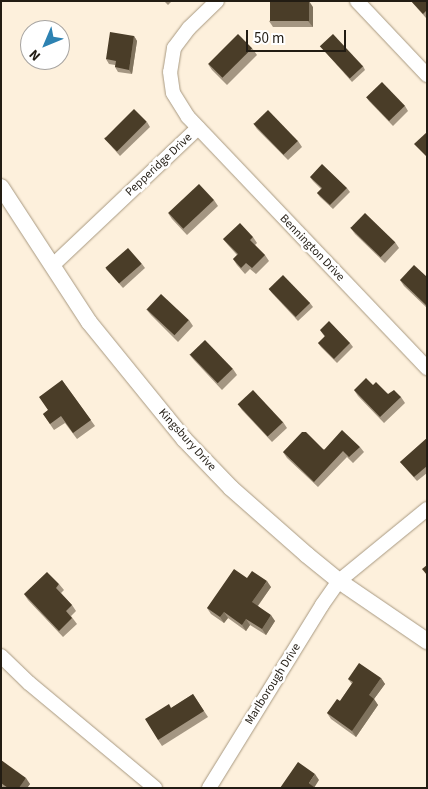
<!DOCTYPE html>
<html>
<head>
<meta charset="utf-8">
<style>
	body { margin:0 }
	#map { position:relative; width:428px; height:789px; overflow:hidden; background:#fdf0dc; font-family:"Source Sans 3",sans-serif }
	div>[style] { position:absolute }
	[style*='--x'] { left:calc(var(--x)*1px); top:calc(var(--y)*1px); width:calc(var(--w)*1px); rotate:calc(var(--a)*1deg) }
	.roads { filter:drop-shadow(0 0 1px #a89981) drop-shadow(0 0 1px #a89981) }
	.minor>* { height:14px; margin:-7px; padding:0 7px; transform-origin:7px; border-radius:7px; background:#fff }
	.tertiary>* { height:16px; margin:-8px; padding:0 8px; transform-origin:8px; border-radius:8px; background:#fff }
	.wall>* { inset:0; background:#a49682 }
	.shaded-wall>* { inset:0; background:#80735e }
	.building>* { inset:0; background:#4a3d28; transform-origin:0 0 }
	span { translate:-50% -50%; white-space:nowrap; text-align:center; line-height:1.15; -webkit-text-stroke:5px #fff; paint-order:stroke }
	.street-label { font-size:12px; color:#221c13 }
	.frame { position:absolute; inset:0; border:2px solid #221c13; pointer-events:none }
	.north { position:absolute; left:20px; top:20px; width:50px; height:50px; box-sizing:border-box; background:#fff; border:1px solid #a7a4a1; border-radius:50%; rotate:225deg; font-size:14px; font-weight:700; line-height:20px; text-align:center; color:#221c13 }
	.north::after { content:''; display:block; margin:auto; width:18px; height:22px; background:#2d82b2; clip-path:polygon(50% 0,100% 100%,50% 72%,0 100%) }
	.scale { position:absolute; left:246px; top:30px; width:100px; height:22px; box-sizing:border-box; border:2px solid #221c13; border-top:0; padding-left:6px; font-size:15px; line-height:18px; white-space:nowrap; color:#221c13; -webkit-text-stroke:4px #fff; paint-order:stroke }
</style>
</head>
<body>
<div id="map">
	<div class="roads">
		<div class="minor">
			<div style="--x:217;--y:1;--w:39;--a:136"></div>
			<div style="--x:189;--y:28;--w:25;--a:127"></div>
			<div style="--x:174;--y:48;--w:24;--a:99"></div>
			<div style="--x:170;--y:72;--w:21;--a:82"></div>
			<div style="--x:173;--y:93;--w:28;--a:58"></div>
			<div style="--x:188;--y:117;--w:347;--a:46.4"></div>
			<div style="--x:357;--y:1;--w:102;--a:46.6"></div>
			<div style="--x:52;--y:266;--w:201;--a:-43.4"></div>
			<div style="--x:1;--y:656;--w:39;--a:44"></div>
			<div style="--x:29;--y:683;--w:164;--a:39.8"></div>
			<div style="--x:209;--y:788;--w:215;--a:-58.3"></div>
			<div style="--x:322;--y:605;--w:29;--a:-55"></div>
			<div style="--x:339;--y:581;--w:114;--a:-39.3"></div>
		</div>
		<div class="tertiary">
			<div style="--x:1;--y:187;--w:161;--a:56.9"></div>
			<div style="--x:89;--y:322;--w:151;--a:50.9"></div>
			<div style="--x:184;--y:439;--w:68;--a:46.2"></div>
			<div style="--x:231;--y:488;--w:101;--a:41.4"></div>
			<div style="--x:307;--y:555;--w:41;--a:39.1"></div>
			<div style="--x:339;--y:581;--w:107;--a:34.3"></div>
		</div>
	</div>
	<div class="wall">
		<div style="clip-path:polygon(164px 1px,172px 1px,168px 5px)"></div>
		<div style="clip-path:polygon(411px 1px,427px 1px,427px 17px,426px 18px)"></div>
		<div style="clip-path:polygon(313px 7px,313px 27px,273px 27px,269px 21px)"></div>
		<div style="clip-path:polygon(134px 36px,137px 41px,132px 74px,118px 72px,115px 67px,115px 65px,109px 64px,106px 59px)"></div>
		<div style="clip-path:polygon(320px 46px,363px 66px,365px 70px,352px 82px)"></div>
		<div style="clip-path:polygon(252px 48px,257px 55px,227px 85px,212px 70px,208px 64px)"></div>
		<div style="clip-path:polygon(366px 97px,405px 106px,408px 111px,393px 126px,369px 101px)"></div>
		<div style="clip-path:polygon(147px 122px,150px 127px,120px 156px,104px 138px)"></div>
		<div style="clip-path:polygon(253px 123px,298px 141px,302px 147px,288px 160px,257px 129px)"></div>
		<div style="clip-path:polygon(310px 177px,347px 188px,350px 192px,333px 209px,320px 197px,317px 193px,321px 189px,313px 181px)"></div>
		<div style="clip-path:polygon(214px 200px,218px 206px,187px 235px,172px 219px,168px 213px)"></div>
		<div style="clip-path:polygon(350px 227px,395px 242px,399px 248px,385px 263px,355px 234px)"></div>
		<div style="clip-path:polygon(253px 237px,257px 243px,255px 245px,265px 255px,269px 261px,256px 274px,250px 269px,245px 274px,237px 265px,233px 259px,237px 255px,228px 245px,223px 239px)"></div>
		<div style="clip-path:polygon(142px 264px,145px 268px,123px 288px,106px 269px)"></div>
		<div style="clip-path:polygon(427px 277px,427px 308px,404px 286px,400px 280px)"></div>
		<div style="clip-path:polygon(269px 289px,310px 303px,313px 307px,298px 321px,272px 293px)"></div>
		<div style="clip-path:polygon(146px 309px,189px 320px,193px 326px,178px 342px,151px 315px)"></div>
		<div style="clip-path:polygon(320px 330px,350px 343px,353px 347px,337px 363px,321px 347px,318px 343px,325px 337px)"></div>
		<div style="clip-path:polygon(189px 354px,233px 369px,237px 375px,222px 390px,194px 360px)"></div>
		<div style="clip-path:polygon(62px 380px,95px 426px,77px 439px,65px 423px,54px 430px,43px 414px,48px 410px)"></div>
		<div style="clip-path:polygon(373px 385px,388px 394px,401px 397px,405px 403px,384px 423px,358px 396px,354px 390px)"></div>
		<div style="clip-path:polygon(238px 404px,283px 422px,287px 428px,272px 442px,242px 410px)"></div>
		<div style="clip-path:polygon(427px 438px,427px 473px,417px 481px,400px 462px)"></div>
		<div style="clip-path:polygon(360px 447px,364px 452px,353px 463px,347px 457px,318px 487px,287px 458px,283px 452px)"></div>
		<div style="clip-path:polygon(247px 578px,271px 587px,258px 606px,275px 621px,266px 635px,250px 625px,246px 631px,228px 618px,224px 623px,211px 614px,207px 608px)"></div>
		<div style="clip-path:polygon(59px 584px,64px 590px,61px 593px,72px 605px,76px 611px,71px 616px,77px 624px,63px 637px,28px 600px,24px 594px)"></div>
		<div style="clip-path:polygon(381px 678px,385px 684px,374px 699px,378px 705px,356px 737px,331px 719px,327px 713px,340px 701px,352px 684px,348px 679px)"></div>
		<div style="clip-path:polygon(193px 694px,208px 717px,162px 746px,158px 740px,171px 708px)"></div>
		<div style="clip-path:polygon(1px 760px,30px 784px,27px 788px,4px 788px,1px 786px)"></div>
	</div>
	<div class="shaded-wall">
		<div style="clip-path:polygon(309px 1px,313px 7px,313px 27px,308px 21px)"></div>
		<div style="clip-path:polygon(134px 36px,137px 41px,132px 74px,129px 70px)"></div>
		<div style="clip-path:polygon(267px 581px,271px 587px,256px 608px,252px 602px)"></div>
		<div style="clip-path:polygon(224px 612px,228px 618px,224px 623px,220px 617px)"></div>
		<div style="clip-path:polygon(271px 615px,275px 621px,266px 635px,262px 629px)"></div>
		<div style="clip-path:polygon(246px 619px,250px 625px,246px 631px,242px 625px)"></div>
		<div style="clip-path:polygon(381px 678px,385px 684px,374px 699px,378px 705px,356px 737px,352px 731px,369px 695px)"></div>
		<div style="clip-path:polygon(315px 774px,319px 780px,314px 788px,309px 783px)"></div>
		<div style="clip-path:polygon(26px 778px,30px 784px,27px 788px,19px 788px)"></div>
	</div>
	<div class="building">
		<div style="left:270px;top:1px;width:39px;height:20px"></div>
		<div style="clip-path:polygon(411px 1px,427px 1px,427px 10px,423px 14px)"></div>
		<div style="clip-path:polygon(110px 32px,134px 36px,129px 70px,115px 67px,116px 61px,106px 59px)"></div>
		<div style="left:238px;top:34px;width:20px;height:42px;rotate:45deg"></div>
		<div style="left:333px;top:34px;width:44px;height:18px;rotate:47deg"></div>
		<div style="left:382px;top:82px;width:33px;height:22px;rotate:46deg"></div>
		<div style="left:134px;top:109px;width:18px;height:42px;rotate:45deg"></div>
		<div style="left:268px;top:110px;width:43px;height:20px;rotate:46deg"></div>
		<div style="clip-path:polygon(427px 132px,427px 157px,414px 144px)"></div>
		<div style="clip-path:polygon(322px 164px,347px 188px,330px 205px,317px 193px,322px 188px,310px 177px)"></div>
		<div style="left:199px;top:184px;width:22px;height:42px;rotate:47deg"></div>
		<div style="left:365px;top:213px;width:42px;height:21px;rotate:44deg"></div>
		<div style="clip-path:polygon(240px 223px,253px 237px,250px 240px,265px 255px,252px 268px,246px 263px,241px 268px,233px 259px,238px 254px,223px 239px)"></div>
		<div style="left:128px;top:248px;width:21px;height:30px;rotate:49deg"></div>
		<div style="clip-path:polygon(414px 265px,427px 277px,427px 306px,400px 280px)"></div>
		<div style="left:283px;top:275px;width:39px;height:20px;rotate:46deg"></div>
		<div style="left:161px;top:294px;width:38px;height:21px;rotate:43deg"></div>
		<div style="clip-path:polygon(329px 321px,350px 343px,334px 359px,318px 343px,325px 336px,320px 330px)"></div>
		<div style="left:205px;top:340px;width:40px;height:21px;rotate:46deg"></div>
		<div style="clip-path:polygon(366px 378px,373px 385px,376px 382px,388px 394px,394px 390px,401px 397px,380px 417px,354px 390px)"></div>
		<div style="clip-path:polygon(62px 380px,91px 420px,73px 433px,61px 416px,50px 424px,43px 414px,48px 410px,39px 397px)"></div>
		<div style="left:253px;top:390px;width:44px;height:21px;rotate:47deg"></div>
		<div style="clip-path:polygon(342px 430px,360px 447px,349px 457px,343px 451px,314px 482px,283px 452px,302px 432px,306px 432px,324px 450px)"></div>
		<div style="clip-path:polygon(427px 438px,427px 466px,414px 477px,400px 462px)"></div>
		<div style="clip-path:polygon(427px 565px,427px 575px,422px 569px)"></div>
		<div style="clip-path:polygon(234px 569px,247px 578px,252px 571px,267px 581px,252px 602px,271px 615px,262px 629px,246px 619px,242px 625px,224px 612px,220px 617px,207px 608px)"></div>
		<div style="clip-path:polygon(47px 572px,59px 584px,56px 588px,72px 605px,66px 611px,72px 618px,59px 631px,24px 594px)"></div>
		<div style="clip-path:polygon(359px 663px,381px 678px,369px 695px,374px 699px,352px 731px,327px 713px,337px 699px,340px 701px,353px 682px,348px 679px)"></div>
		<div style="clip-path:polygon(193px 694px,204px 711px,158px 740px,145px 719px,169px 704px,171px 708px)"></div>
		<div style="clip-path:polygon(1px 760px,26px 778px,19px 788px,8px 788px,1px 783px)"></div>
		<div style="clip-path:polygon(298px 762px,315px 774px,309px 783px,315px 788px,280px 788px)"></div>
	</div>
	<div class="street-label">
		<span style="left:159px;top:165px;rotate:-43deg">Pepperidge Drive</span>
		<span style="left:312px;top:248px;rotate:46deg">Bennington Drive</span>
		<span style="left:187px;top:440px;rotate:48deg">Kingsbury Drive</span>
		<span style="left:273px;top:684px;rotate:-58deg">Marlborough Drive</span>
	</div>
	<div class="frame"></div>
	<div class="north">N</div>
	<div class="scale">50 m</div>
</div>
</body>
</html>
